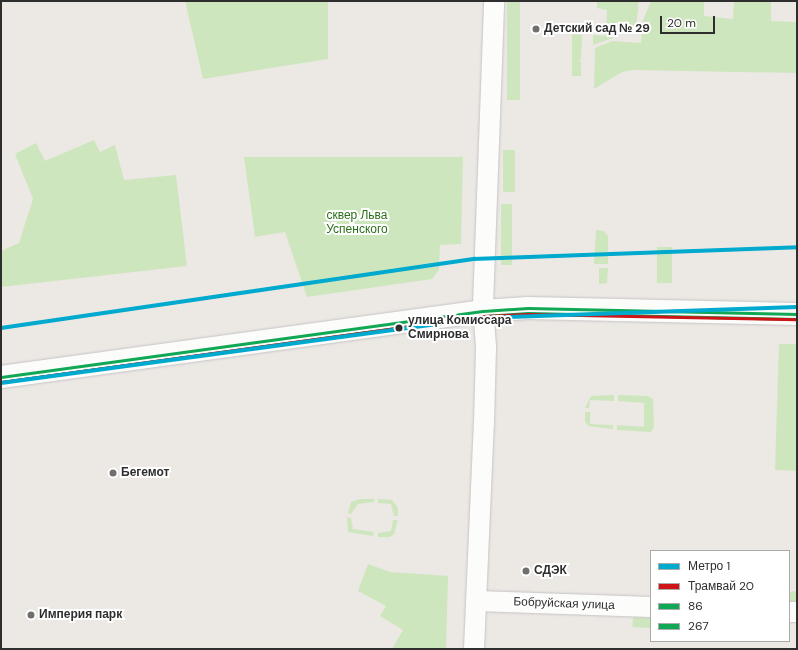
<!DOCTYPE html>
<html>
<head>
<meta charset="utf-8">
<style>
	body { margin:0 }
	#map { position:relative; width:798px; height:650px; overflow:hidden; background:#ece8e4; font-family:"DM Sans",sans-serif }
	div>[style] { position:absolute }
	[style*='--x'] { left:calc(var(--x)*1px); top:calc(var(--y)*1px); width:calc(var(--w)*1px); rotate:calc(var(--a)*1deg) }
	.green>* { inset:0; background:#cee6be; transform-origin:0 0 }
	.round { border-radius:50% }
	.roads { filter:drop-shadow(0 0 1px #c5c4c5) drop-shadow(0 0 1px #c5c4c5) }
	.minor>* { height:20px; margin:-10px; padding:0 10px; transform-origin:10px; border-radius:10px; background:#fcfcfb }
	.secondary>* { height:22px; margin:-11px; padding:0 11px; transform-origin:11px; border-radius:11px; background:#fcfcfb }
	.bus-1>* { height:3px; margin:-1.5px; padding:0 1.5px; transform-origin:1.5px; border-radius:1.5px; background:#10a855 }
	.bus-2>* { height:3px; margin:-1.5px; padding:0 1.5px; transform-origin:1.5px; border-radius:1.5px; background:#10a855 }
	.tram-1>* { height:3px; margin:-1.5px; padding:0 1.5px; transform-origin:1.5px; border-radius:1.5px; background:#ce1417 }
	.metro-1>* { height:4px; margin:-2px; padding:0 2px; transform-origin:2px; border-radius:2px; background:#00a9ce }
	.dots>* { width:11px; height:11px; translate:-50% -50%; box-sizing:border-box; border:2px solid #fff; border-radius:50% }
	span { translate:-50% -50%; white-space:nowrap; text-align:center; line-height:1.15; -webkit-text-stroke:4px #fff; paint-order:stroke }
	.poi-label { font-size:12px; color:#2e2e2e; font-weight:700 }
	.left { translate:0 -50%; text-align:left }
	.park-label { font-size:12px; color:#2c6e1b }
	.stop-label { font-size:12px; color:#2e2e2e; font-weight:700 }
	.street-label { font-size:12px; color:#2e2e2e }
	.frame { position:absolute; inset:0; border:2px solid #2e2e2e; pointer-events:none }
	.legend { position:absolute; left:650px; top:550px; width:140px; height:92px; box-sizing:border-box; background:#fff; border:1px solid #ababab; margin:0; padding:5px 7px; list-style:none; font-size:12px; color:#2e2e2e }
	.legend li { display:flex; align-items:center; gap:8px; height:20px }
	.legend b { width:20px; border:1px solid #ababab }
	.scale { position:absolute; left:660px; top:16px; width:55px; height:18px; box-sizing:border-box; border:2px solid #2e2e2e; border-top:0; padding-left:5px; font-size:12px; line-height:14px; white-space:nowrap; color:#2e2e2e; -webkit-text-stroke:3px #fff; paint-order:stroke }
</style>
</head>
<body>
<div id="map">
	<div class="green">
		<div style="clip-path:polygon(185px 1px,328px 1px,328px 59px,203px 79px)"></div>
		<div style="left:507px;top:1px;width:13px;height:99px"></div>
		<div style="clip-path:polygon(597px 1px,639px 1px,636px 26px,616px 25px,615px 37px,593px 45px,593px 35px,606px 36px,607px 10px,597px 8px)"></div>
		<div style="clip-path:polygon(651px 1px,704px 1px,704px 16px,733px 19px,734px 1px,771px 1px,771px 21px,797px 22px,796px 73px,633px 70px,622px 72px,594px 89px,595px 48px,613px 41px,641px 43px,642px 23px)"></div>
		<div style="clip-path:polygon(572px 34px,582px 35px,581px 59px,579px 61px,581px 62px,581px 76px,572px 76px)"></div>
		<div style="clip-path:polygon(94px 140px,100px 152px,115px 145px,124px 180px,176px 175px,187px 266px,1px 287px,1px 251px,19px 243px,33px 199px,15px 154px,36px 143px,45px 161px)"></div>
		<div style="left:503px;top:150px;width:12px;height:42px"></div>
		<div style="clip-path:polygon(244px 157px,463px 157px,461px 244px,440px 245px,439px 270px,432px 279px,307px 297px,285px 232px,255px 237px)"></div>
		<div style="left:501px;top:204px;width:11px;height:61px"></div>
		<div style="clip-path:polygon(596px 230px,604px 231px,608px 236px,608px 264px,594px 264px)"></div>
		<div style="left:657px;top:247px;width:15px;height:36px"></div>
		<div style="clip-path:polygon(599px 268px,608px 268px,607px 283px,599px 284px)"></div>
		<div style="clip-path:polygon(779px 344px,797px 344px,797px 471px,775px 470px)"></div>
		<div style="clip-path:polygon(614px 395px,614px 401px,590px 400px,589px 408px,585px 408px,591px 396px)"></div>
		<div style="clip-path:polygon(618px 395px,648px 396px,653px 399px,654px 427px,651px 432px,617px 430px,617px 425px,644px 427px,644px 403px,618px 401px)"></div>
		<div style="clip-path:polygon(585px 412px,590px 412px,590px 424px,613px 425px,613px 429px,588px 426px,585px 421px)"></div>
		<div style="clip-path:polygon(360px 499px,374px 499px,374px 502px,358px 504px,351px 514px,348px 513px,351px 502px)"></div>
		<div style="clip-path:polygon(378px 499px,392px 500px,398px 508px,398px 516px,394px 516px,391px 504px,378px 503px)"></div>
		<div style="clip-path:polygon(347px 517px,351px 518px,353px 529px,374px 532px,373px 536px,348px 532px)"></div>
		<div style="clip-path:polygon(393px 520px,398px 520px,394px 534px,390px 537px,378px 537px,378px 533px,391px 531px)"></div>
		<div style="clip-path:polygon(368px 564px,390px 572px,448px 576px,446px 649px,392px 649px,403px 630px,380px 616px,386px 606px,358px 591px)"></div>
		<div class="round" style="left:787.5px;top:590.5px;width:11px;height:11px"></div>
		<div style="left:633px;top:617px;width:18px;height:10px;rotate:3deg"></div>
	</div>
	<div class="roads">
		<div class="minor">
			<div style="--x:477;--y:601;--w:174;--a:2"></div>
			<div style="--x:789;--y:612;--w:8;--a:0"></div>
			<div style="--x:474;--y:649;--w:225;--a:-87.5"></div>
			<div style="--x:484;--y:424;--w:77;--a:-88.5"></div>
			<div style="--x:486;--y:347;--w:41;--a:-94.2"></div>
			<div style="--x:483;--y:306;--w:305;--a:-87.9"></div>
		</div>
		<div class="secondary">
			<div style="--x:1;--y:377;--w:486;--a:-7.8"></div>
			<div style="--x:483;--y:311;--w:45;--a:-3.8"></div>
			<div style="--x:528;--y:308;--w:269;--a:1.3"></div>
		</div>
	</div>
	<div class="bus-1">
		<div style="--x:1;--y:377;--w:486;--a:-7.8"></div>
		<div style="--x:483;--y:311;--w:45;--a:-3.8"></div>
		<div style="--x:528;--y:308;--w:269;--a:1.3"></div>
	</div>
	<div class="bus-2">
		<div style="--x:2;--y:382;--w:486;--a:-7.8"></div>
		<div style="--x:484;--y:316;--w:44;--a:-3.9"></div>
		<div style="--x:528;--y:313;--w:269;--a:1.3"></div>
	</div>
	<div class="tram-1">
		<div style="--x:1;--y:382;--w:487;--a:-7.8"></div>
		<div style="--x:484;--y:316;--w:44;--a:-2.6"></div>
		<div style="--x:528;--y:314;--w:269;--a:1.1"></div>
	</div>
	<div class="metro-1">
		<div style="--x:1;--y:328;--w:479;--a:-8.3"></div>
		<div style="--x:475;--y:259;--w:322;--a:-2.1"></div>
		<div style="--x:1;--y:383;--w:483;--a:-7.7"></div>
		<div style="--x:480;--y:318;--w:317;--a:-2"></div>
	</div>
	<div class="dots">
		<div style="left:536px;top:29px;background:#706f6e"></div>
		<div style="left:399px;top:328px;background:#2e2e2e"></div>
		<div style="left:113px;top:473px;background:#706f6e"></div>
		<div style="left:526px;top:571px;background:#706f6e"></div>
		<div style="left:31px;top:615px;background:#706f6e"></div>
	</div>
	<div class="poi-label">
		<span class="left" style="left:544px;top:29px">Детский сад № 29</span>
		<span class="left" style="left:121px;top:473px">Бегемот</span>
		<span class="left" style="left:534px;top:571px">СДЭК</span>
		<span class="left" style="left:39px;top:615px">Империя парк</span>
	</div>
	<div class="park-label">
		<span style="left:357px;top:223px">сквер Льва<br>Успенского</span>
	</div>
	<div class="stop-label">
		<span class="left" style="left:408px;top:328px">улица Комиссара<br>Смирнова</span>
	</div>
	<div class="street-label">
		<span style="left:564px;top:604px;rotate:2deg">Бобруйская улица</span>
	</div>
	<div class="frame"></div>
	<ul class="legend">
	<li><b style="height:5px;background:#00a9ce"></b>Метро 1</li>
	<li><b style="height:5px;background:#ce1417"></b>Трамвай 20</li>
	<li><b style="height:5px;background:#10a855"></b>86</li>
	<li><b style="height:5px;background:#10a855"></b>267</li>
	</ul>
	<div class="scale">20 m</div>
</div>
</body>
</html>
